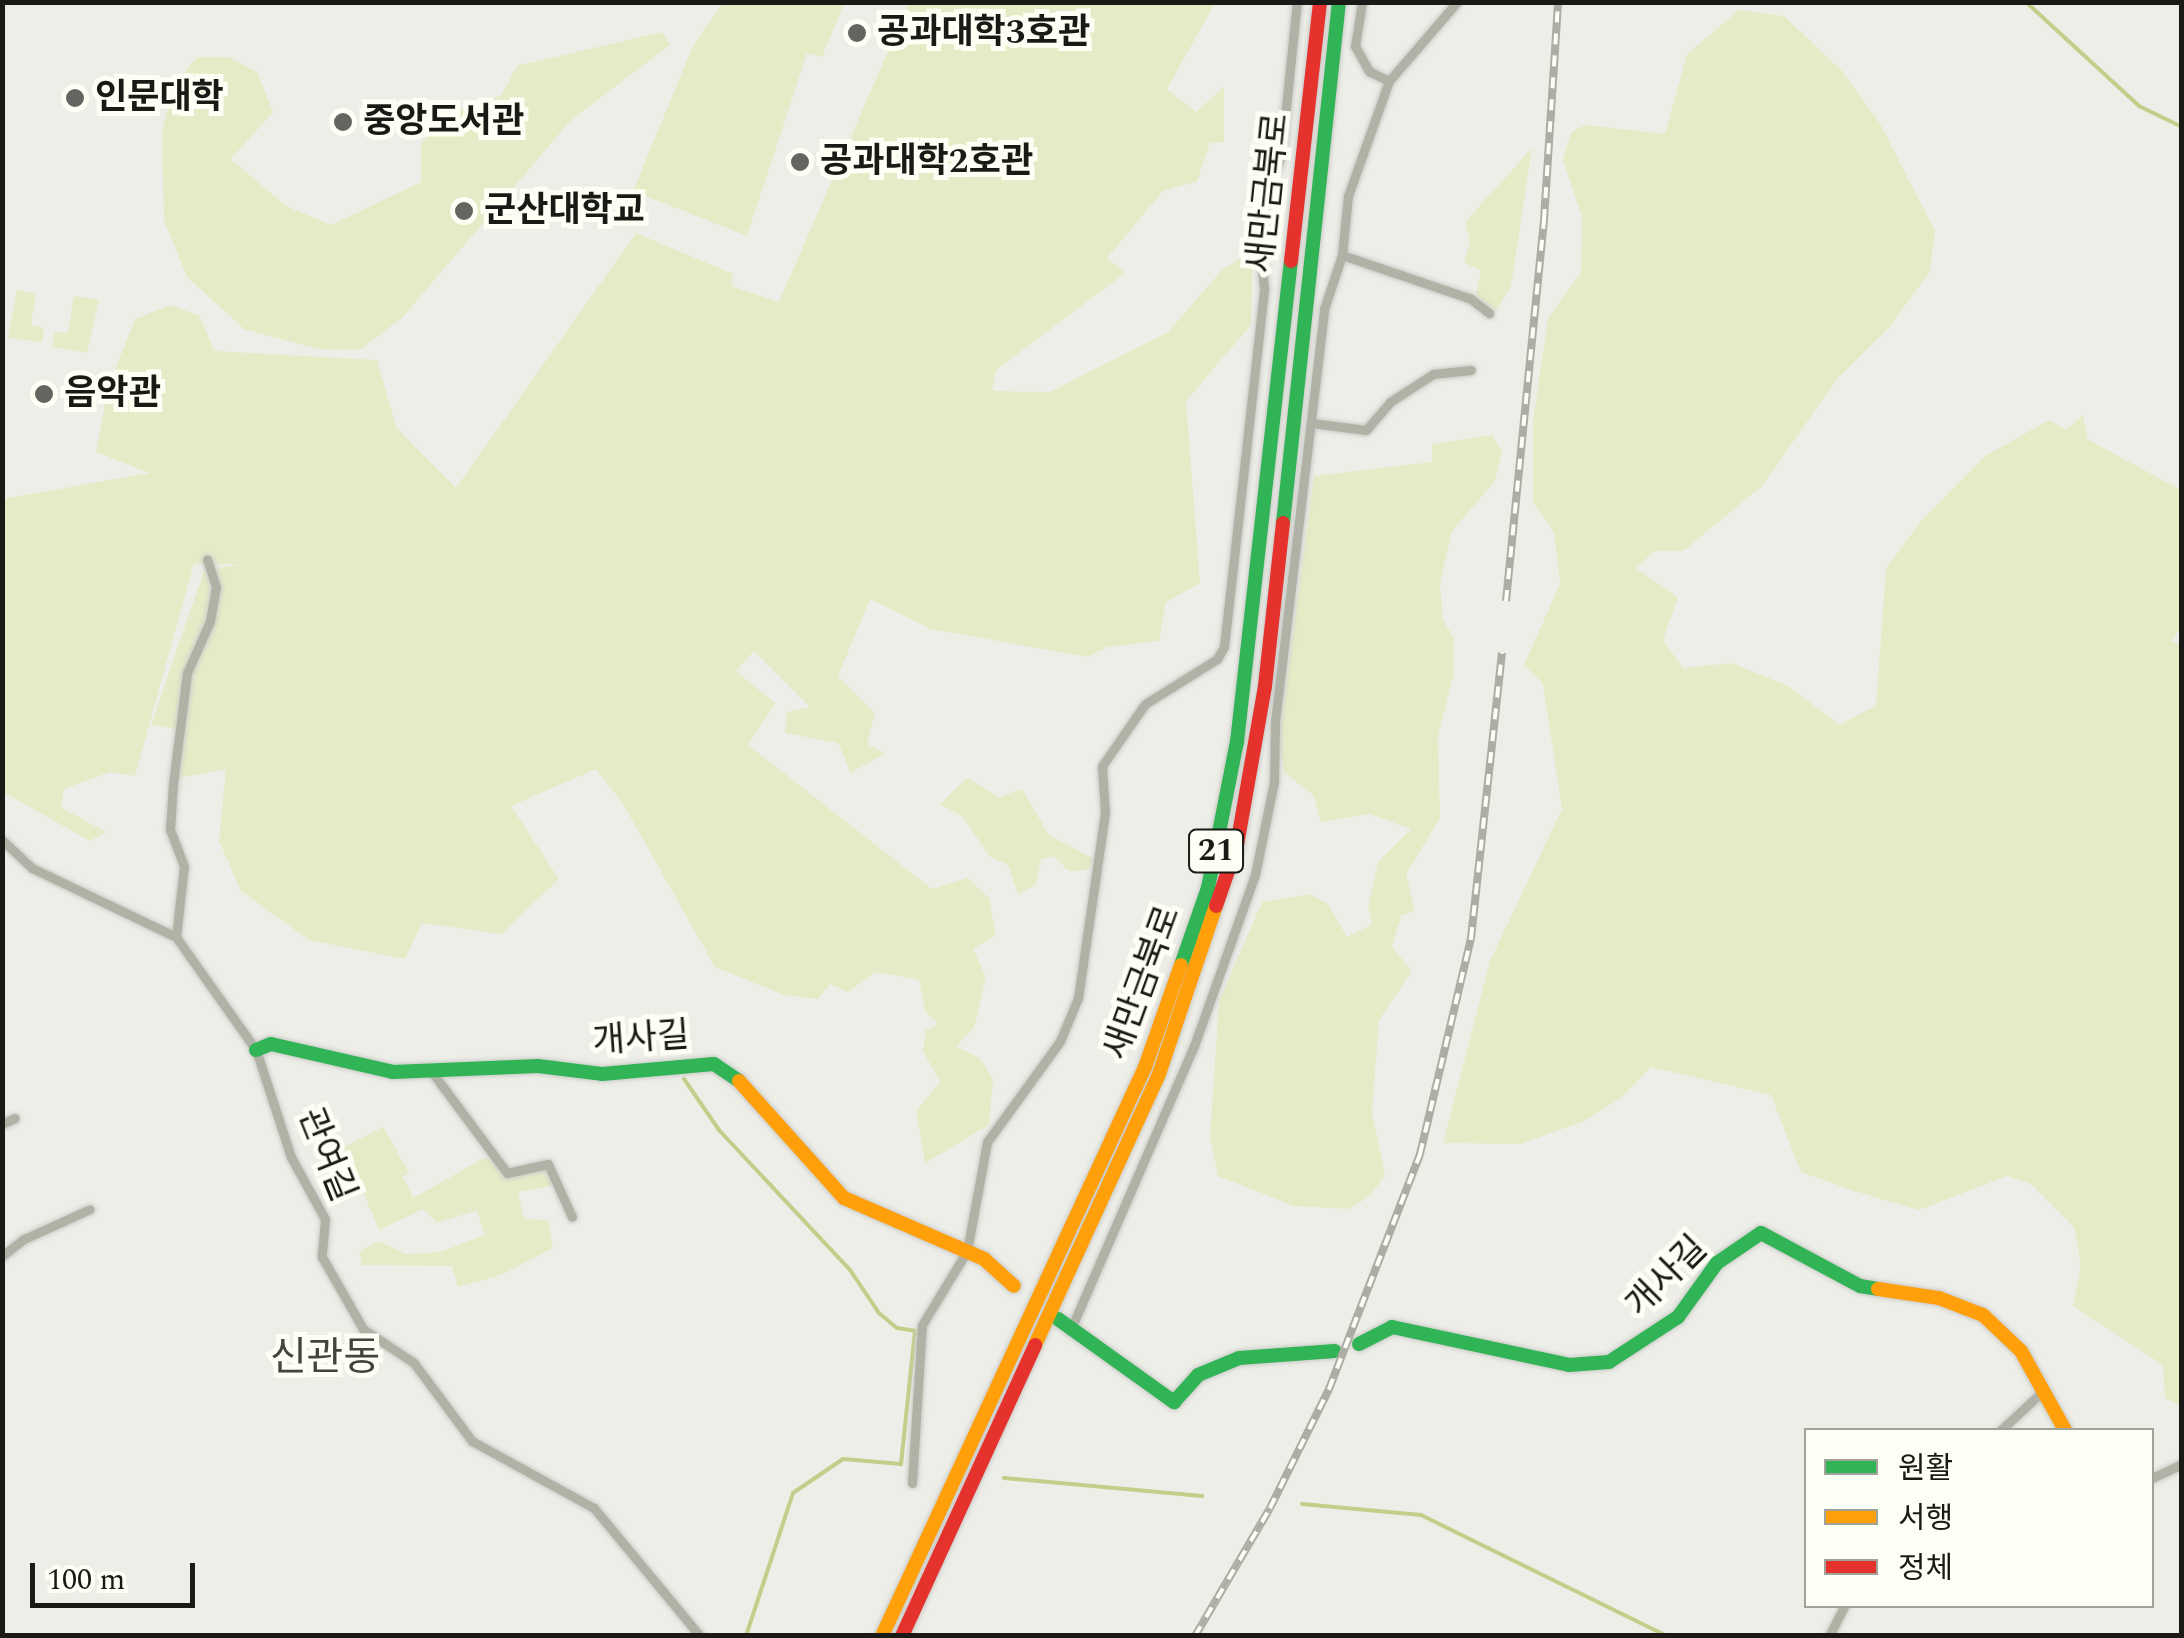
<!DOCTYPE html>
<html>
<head>
<meta charset="utf-8">
<style>
	body { margin:0 }
	#map { position:relative; width:2184px; height:1638px; overflow:hidden; background:#eeeee9; font-family:Spectral,"Noto Sans KR",serif }
	div>[style] { position:absolute }
	[style*='--x'] { left:calc(var(--x)*1px); top:calc(var(--y)*1px); width:calc(var(--w)*1px); rotate:calc(var(--a)*1deg) }
	.green>* { inset:0; background:#e5ebc7 }
	.stream>* { height:4px; margin:-2px; padding:0 2px; transform-origin:2px; border-radius:2px; background:#c3ce8a }
	.roads { filter:drop-shadow(0 0 2px #cbcbc8) drop-shadow(0 0 2px #cbcbc8) }
	.street>* { height:9px; margin:-4.5px; padding:0 4.5px; transform-origin:4.5px; border-radius:4.5px; background:#b0b2a6 }
	.fast>* { height:14px; margin:-7px; padding:0 7px; transform-origin:7px; border-radius:7px; background:#30b455 }
	.slow>* { height:14px; margin:-7px; padding:0 7px; transform-origin:7px; border-radius:7px; background:#ff9f0a }
	.jam>* { height:14px; margin:-7px; padding:0 7px; transform-origin:7px; border-radius:7px; background:#e5322d }
	.rail>* { height:8px; margin-top:-4px; transform-origin:0; background:repeating-linear-gradient(90deg,#fcfff3 0 11px,#adada5 0 22px); box-sizing:border-box; border-block:2px solid #adada5 }
	.dots>* { width:28px; height:28px; translate:-50% -50%; box-sizing:border-box; border:5px solid #fcfff3; border-radius:50% }
	span { translate:-50% -50%; white-space:nowrap; text-align:center; line-height:1.15; -webkit-text-stroke:10px #fcfff3; paint-order:stroke }
	.shield-label span { padding:2px 8px; background:#fcfff3; border:2px solid; border-radius:8px; -webkit-text-stroke-width:0 }
	.shield-label { font-size:32px; color:#191a16; font-weight:700 }
	.poi-label { font-size:35px; color:#191a16; font-weight:700 }
	.left { translate:0 -50%; text-align:left }
	.street-label { font-size:35px; color:#191a16 }
	.quarter-label { font-size:40px; color:#43453c }
	.frame { position:absolute; inset:0; border:5px solid #191a16; pointer-events:none }
	.legend { position:absolute; left:1804px; top:1428px; width:350px; height:180px; box-sizing:border-box; background:#fcfff3; border:2px solid #a1a39b; margin:0; padding:12px 18px; list-style:none; font-size:30px; color:#191a16 }
	.legend li { display:flex; align-items:center; gap:20px; height:50px }
	.legend b { width:50px; border:2px solid #a1a39b }
	.scale { position:absolute; left:30px; top:1563px; width:165px; height:45px; box-sizing:border-box; border:5px solid #191a16; border-top:0; padding-left:12px; font-size:30px; line-height:35px; white-space:nowrap; color:#191a16; -webkit-text-stroke:8px #fcfff3; paint-order:stroke }
</style>
</head>
<body>
<div id="map">
	<div class="green">
		<div style="clip-path:polygon(723px 3px,844px 3px,822px 57px,807px 53px,747px 236px,633px 191px,693px 46px)"></div>
		<div style="clip-path:polygon(909px 3px,1215px 3px,1167px 89px,1196px 112px,1224px 87px,1224px 142px,1210px 143px,1197px 181px,1163px 191px,1107px 258px,1125px 273px,996px 370px,992px 391px,1050px 392px,1168px 332px,1223px 269px,1253px 251px,1251px 325px,1186px 401px,1200px 583px,1166px 602px,1159px 641px,1108px 647px,1087px 657px,931px 629px,870px 599px,838px 676px,875px 713px,867px 744px,885px 753px,851px 773px,838px 743px,785px 733px,787px 712px,810px 707px,754px 651px,736px 671px,775px 703px,748px 745px,932px 889px,968px 878px,989px 898px,996px 935px,973px 949px,986px 977px,974px 1028px,956px 1046px,981px 1059px,993px 1080px,989px 1125px,925px 1163px,916px 1111px,940px 1082px,923px 1051px,926px 1030px,938px 1024px,925px 1011px,919px 980px,876px 972px,848px 992px,830px 984px,818px 999px,784px 995px,715px 967px,623px 804px,596px 769px,511px 806px,559px 879px,501px 934px,422px 923px,405px 959px,309px 940px,241px 891px,219px 841px,226px 769px,180px 778px,193px 667px,221px 592px,215px 568px,241px 565px,194px 563px,135px 776px,110px 772px,64px 789px,61px 808px,107px 832px,90px 841px,3px 792px,2px 499px,150px 473px,96px 452px,109px 384px,135px 319px,170px 305px,200px 316px,214px 351px,377px 360px,396px 427px,456px 488px,636px 233px,733px 274px,732px 286px,779px 302px)"></div>
		<div style="clip-path:polygon(1739px 10px,1784px 16px,1843px 72px,1879px 122px,1935px 231px,1930px 271px,1889px 328px,1838px 378px,1762px 486px,1683px 551px,1655px 551px,1636px 568px,1678px 597px,1663px 640px,1683px 668px,1732px 663px,1788px 686px,1840px 725px,1876px 705px,1886px 569px,1920px 522px,1985px 456px,2049px 420px,2066px 430px,2083px 415px,2087px 439px,2181px 490px,2181px 628px,2171px 641px,2182px 646px,2181px 1406px,2165px 1398px,2163px 1365px,2073px 1306px,2081px 1265px,2074px 1227px,2031px 1184px,2007px 1176px,1919px 1210px,1851px 1190px,1801px 1172px,1771px 1095px,1651px 1067px,1622px 1097px,1582px 1122px,1520px 1144px,1443px 1143px,1490px 961px,1562px 809px,1543px 684px,1524px 665px,1560px 584px,1554px 532px,1533px 502px,1533px 421px,1548px 318px,1581px 272px,1582px 217px,1563px 160px,1571px 132px,1586px 125px,1665px 134px,1687px 54px)"></div>
		<div style="clip-path:polygon(662px 32px,670px 45px,571px 120px,403px 317px,360px 350px,317px 349px,244px 329px,187px 277px,164px 220px,162px 132px,173px 87px,197px 57px,228px 57px,257px 72px,273px 112px,231px 159px,286px 206px,331px 225px,421px 182px,421px 143px,452px 113px,501px 96px,517px 66px)"></div>
		<div style="clip-path:polygon(1532px 148px,1511px 286px,1496px 310px,1476px 294px,1481px 270px,1464px 263px,1470px 242px,1465px 222px)"></div>
		<div style="clip-path:polygon(17px 290px,36px 294px,31px 325px,44px 328px,42px 342px,8px 338px)"></div>
		<div style="clip-path:polygon(74px 296px,99px 300px,87px 353px,52px 347px,55px 332px,68px 333px)"></div>
		<div style="clip-path:polygon(1492px 435px,1502px 451px,1495px 481px,1452px 531px,1440px 584px,1443px 620px,1454px 638px,1454px 673px,1438px 737px,1440px 818px,1406px 874px,1415px 910px,1401px 916px,1392px 947px,1412px 971px,1379px 1020px,1372px 1113px,1385px 1175px,1370px 1196px,1349px 1209px,1294px 1206px,1218px 1176px,1210px 1137px,1219px 1001px,1262px 902px,1309px 894px,1328px 904px,1347px 937px,1372px 924px,1368px 907px,1378px 862px,1411px 829px,1370px 814px,1321px 822px,1314px 796px,1284px 772px,1279px 739px,1314px 476px,1432px 462px,1432px 444px)"></div>
		<div style="clip-path:polygon(205px 568px,211px 592px,206px 619px,189px 657px,175px 729px,151px 725px)"></div>
		<div style="clip-path:polygon(967px 778px,999px 797px,1022px 789px,1049px 835px,1094px 859px,1088px 870px,1068px 871px,1054px 856px,1041px 860px,1036px 884px,1018px 895px,1008px 865px,990px 857px,963px 817px,940px 804px)"></div>
		<div style="clip-path:polygon(383px 1127px,409px 1172px,403px 1177px,413px 1198px,486px 1157px,508px 1179px,545px 1169px,552px 1186px,518px 1192px,524px 1219px,548px 1220px,553px 1248px,501px 1275px,458px 1287px,452px 1266px,362px 1265px,359px 1251px,379px 1241px,406px 1254px,440px 1252px,485px 1235px,477px 1210px,437px 1223px,423px 1209px,379px 1230px,344px 1147px)"></div>
	</div>
	<div class="stream">
		<div style="--x:2026;--y:2;--w:154;--a:42.6"></div>
		<div style="--x:2139;--y:106;--w:48;--a:26"></div>
		<div style="--x:684;--y:1079;--w:62;--a:55.5"></div>
		<div style="--x:719;--y:1130;--w:192;--a:46.9"></div>
		<div style="--x:850;--y:1270;--w:52;--a:56"></div>
		<div style="--x:879;--y:1313;--w:23;--a:40"></div>
		<div style="--x:897;--y:1328;--w:18;--a:9"></div>
		<div style="--x:915;--y:1331;--w:134;--a:96"></div>
		<div style="--x:901;--y:1464;--w:58;--a:-175.1"></div>
		<div style="--x:843;--y:1459;--w:60;--a:145.8"></div>
		<div style="--x:793;--y:1493;--w:151;--a:108.2"></div>
		<div style="--x:1004;--y:1478;--w:199;--a:5.2"></div>
		<div style="--x:1302;--y:1504;--w:120;--a:5.3"></div>
		<div style="--x:1421;--y:1515;--w:274;--a:26.2"></div>
	</div>
	<div class="roads">
		<div class="street">
			<div style="--x:1362;--y:2;--w:45;--a:99"></div>
			<div style="--x:1355;--y:46;--w:29;--a:61"></div>
			<div style="--x:1369;--y:71;--w:22;--a:27"></div>
			<div style="--x:1342;--y:255;--w:136;--a:18.8"></div>
			<div style="--x:1471;--y:299;--w:23;--a:38"></div>
			<div style="--x:1312;--y:423;--w:54;--a:7.4"></div>
			<div style="--x:1366;--y:430;--w:37;--a:-49"></div>
			<div style="--x:1390;--y:402;--w:51;--a:-33.1"></div>
			<div style="--x:1433;--y:374;--w:38;--a:-6"></div>
			<div style="--x:2;--y:840;--w:41;--a:43"></div>
			<div style="--x:32;--y:868;--w:160;--a:25.6"></div>
			<div style="--x:176;--y:937;--w:138;--a:54.7"></div>
			<div style="--x:256;--y:1050;--w:113;--a:71.9"></div>
			<div style="--x:291;--y:1157;--w:71;--a:61.3"></div>
			<div style="--x:325;--y:1219;--w:38;--a:95"></div>
			<div style="--x:322;--y:1257;--w:83;--a:60.3"></div>
			<div style="--x:363;--y:1329;--w:61;--a:33.7"></div>
			<div style="--x:414;--y:1363;--w:97;--a:53.4"></div>
			<div style="--x:472;--y:1441;--w:139;--a:28.8"></div>
			<div style="--x:594;--y:1508;--w:166;--a:50.4"></div>
			<div style="--x:176;--y:937;--w:71;--a:-83.6"></div>
			<div style="--x:184;--y:866;--w:39;--a:-111"></div>
			<div style="--x:170;--y:830;--w:46;--a:-86.3"></div>
			<div style="--x:173;--y:784;--w:112;--a:-82.8"></div>
			<div style="--x:187;--y:673;--w:57;--a:-66.1"></div>
			<div style="--x:210;--y:621;--w:35;--a:-80"></div>
			<div style="--x:216;--y:587;--w:29;--a:-108"></div>
			<div style="--x:432;--y:1072;--w:126;--a:53.4"></div>
			<div style="--x:507;--y:1173;--w:42;--a:-12.4"></div>
			<div style="--x:548;--y:1164;--w:58;--a:65.6"></div>
			<div style="--x:2;--y:1124;--w:14;--a:-25"></div>
			<div style="--x:2;--y:1256;--w:28;--a:-38"></div>
			<div style="--x:24;--y:1239;--w:72;--a:-24.4"></div>
			<div style="--x:1070;--y:1331;--w:311;--a:-66.5"></div>
			<div style="--x:1194;--y:1046;--w:182;--a:-70.4"></div>
			<div style="--x:1255;--y:875;--w:95;--a:-78.5"></div>
			<div style="--x:1274;--y:782;--w:60;--a:-89"></div>
			<div style="--x:1275;--y:722;--w:416;--a:-83.2"></div>
			<div style="--x:1324;--y:309;--w:57;--a:-71.6"></div>
			<div style="--x:1342;--y:255;--w:59;--a:-84.2"></div>
			<div style="--x:1348;--y:196;--w:122;--a:-70.4"></div>
			<div style="--x:1389;--y:81;--w:104;--a:-49.3"></div>
			<div style="--x:2001;--y:1430;--w:59;--a:-42.9"></div>
			<div style="--x:2152;--y:1478;--w:33;--a:-25"></div>
			<div style="--x:912;--y:1483;--w:158;--a:-86.4"></div>
			<div style="--x:922;--y:1325;--w:87;--a:-58.7"></div>
			<div style="--x:967;--y:1251;--w:111;--a:-79.6"></div>
			<div style="--x:987;--y:1142;--w:125;--a:-54.1"></div>
			<div style="--x:1060;--y:1041;--w:47;--a:-67.3"></div>
			<div style="--x:1078;--y:998;--w:187;--a:-81.7"></div>
			<div style="--x:1105;--y:813;--w:47;--a:-93.7"></div>
			<div style="--x:1102;--y:766;--w:75;--a:-55.3"></div>
			<div style="--x:1145;--y:704;--w:85;--a:-32"></div>
			<div style="--x:1217;--y:659;--w:14;--a:-60"></div>
			<div style="--x:1224;--y:647;--w:361;--a:-83.6"></div>
			<div style="--x:1264;--y:288;--w:47;--a:-96.1"></div>
			<div style="--x:1259;--y:241;--w:45;--a:-82.4"></div>
			<div style="--x:1265;--y:196;--w:43;--a:-68.2"></div>
			<div style="--x:1281;--y:156;--w:155;--a:-84.1"></div>
			<div style="--x:1829;--y:1636;--w:34;--a:-63"></div>
		</div>
		<div class="fast">
			<div style="--x:1283;--y:523;--w:524;--a:-83.87"></div>
			<div style="--x:1181;--y:965;--w:82;--a:-70.7"></div>
			<div style="--x:1208;--y:888;--w:149;--a:-78.8"></div>
			<div style="--x:1237;--y:742;--w:484;--a:-83.6"></div>
			<div style="--x:256;--y:1050;--w:16;--a:-22"></div>
			<div style="--x:271;--y:1044;--w:125;--a:12.9"></div>
			<div style="--x:393;--y:1072;--w:145;--a:-2.4"></div>
			<div style="--x:538;--y:1066;--w:64;--a:7.1"></div>
			<div style="--x:602;--y:1074;--w:112;--a:-5.1"></div>
			<div style="--x:714;--y:1064;--w:30;--a:34"></div>
			<div style="--x:1058;--y:1319;--w:143;--a:35.6"></div>
			<div style="--x:1174;--y:1402;--w:36;--a:-48"></div>
			<div style="--x:1198;--y:1375;--w:44;--a:-22.5"></div>
			<div style="--x:1239;--y:1358;--w:96;--a:-4.2"></div>
			<div style="--x:1359;--y:1344;--w:37;--a:-27"></div>
			<div style="--x:1392;--y:1327;--w:181;--a:12.1"></div>
			<div style="--x:1569;--y:1365;--w:40;--a:-4.3"></div>
			<div style="--x:1609;--y:1362;--w:82;--a:-33.1"></div>
			<div style="--x:1678;--y:1317;--w:67;--a:-54.2"></div>
			<div style="--x:1717;--y:1263;--w:53;--a:-34.3"></div>
			<div style="--x:1761;--y:1233;--w:112;--a:28.2"></div>
			<div style="--x:1860;--y:1286;--w:18;--a:9"></div>
		</div>
		<div class="slow">
			<div style="--x:739;--y:1081;--w:157;--a:48.1"></div>
			<div style="--x:844;--y:1198;--w:153;--a:23.5"></div>
			<div style="--x:984;--y:1259;--w:40;--a:42"></div>
			<div style="--x:1878;--y:1289;--w:62;--a:8.4"></div>
			<div style="--x:1939;--y:1298;--w:47;--a:21.1"></div>
			<div style="--x:1983;--y:1315;--w:52;--a:43.5"></div>
			<div style="--x:2021;--y:1351;--w:90;--a:60.9"></div>
			<div style="--x:1035;--y:1345;--w:298;--a:-65.4"></div>
			<div style="--x:1159;--y:1074;--w:177;--a:-71.3"></div>
			<div style="--x:882;--y:1636;--w:627;--a:-65.19"></div>
			<div style="--x:1145;--y:1067;--w:108;--a:-70.6"></div>
		</div>
		<div class="jam">
			<div style="--x:1291;--y:261;--w:261;--a:-83.6"></div>
			<div style="--x:1216;--y:906;--w:65;--a:-71"></div>
			<div style="--x:1237;--y:845;--w:161;--a:-80"></div>
			<div style="--x:1265;--y:686;--w:164;--a:-83.7"></div>
			<div style="--x:902;--y:1636;--w:320;--a:-65.4"></div>
		</div>
	</div>
	<div class="rail">
		<div style="--x:1506;--y:601;--w:383;--a:-84.3"></div>
		<div style="--x:1544;--y:220;--w:218;--a:-86.3"></div>
		<div style="--x:1195;--y:1636;--w:148;--a:-59.6"></div>
		<div style="--x:1270;--y:1508;--w:133;--a:-63.6"></div>
		<div style="--x:1329;--y:1389;--w:252;--a:-68.8"></div>
		<div style="--x:1420;--y:1154;--w:222;--a:-76.7"></div>
		<div style="--x:1471;--y:938;--w:287;--a:-83.8"></div>
	</div>
	<div class="dots">
		<div style="left:857px;top:33px;background:#646460"></div>
		<div style="left:75px;top:98px;background:#646460"></div>
		<div style="left:343px;top:122px;background:#646460"></div>
		<div style="left:800px;top:162px;background:#646460"></div>
		<div style="left:464px;top:211px;background:#646460"></div>
		<div style="left:44px;top:394px;background:#646460"></div>
	</div>
	<div class="shield-label">
		<span style="left:1216px;top:851px">21</span>
	</div>
	<div class="poi-label">
		<span class="left" style="left:877px;top:33px">공과대학3호관</span>
		<span class="left" style="left:95px;top:98px">인문대학</span>
		<span class="left" style="left:363px;top:122px">중앙도서관</span>
		<span class="left" style="left:820px;top:162px">공과대학2호관</span>
		<span class="left" style="left:484px;top:211px">군산대학교</span>
		<span class="left" style="left:64px;top:394px">음악관</span>
	</div>
	<div class="street-label">
		<span style="left:1269px;top:193px;rotate:-84deg">새만금북로</span>
		<span style="left:1143px;top:983px;rotate:-70deg">새만금북로</span>
		<span style="left:641px;top:1039px;rotate:-4deg">개사길</span>
		<span style="left:326px;top:1155px;rotate:68deg">관여길</span>
		<span style="left:1667px;top:1277px;rotate:-45deg">개사길</span>
	</div>
	<div class="quarter-label">
		<span style="left:325px;top:1359px">신관동</span>
	</div>
	<div class="frame"></div>
	<ul class="legend">
	<li><b style="height:12px;background:#30b455"></b>원활</li>
	<li><b style="height:12px;background:#ff9f0a"></b>서행</li>
	<li><b style="height:12px;background:#e5322d"></b>정체</li>
	</ul>
	<div class="scale">100 m</div>
</div>
</body>
</html>
